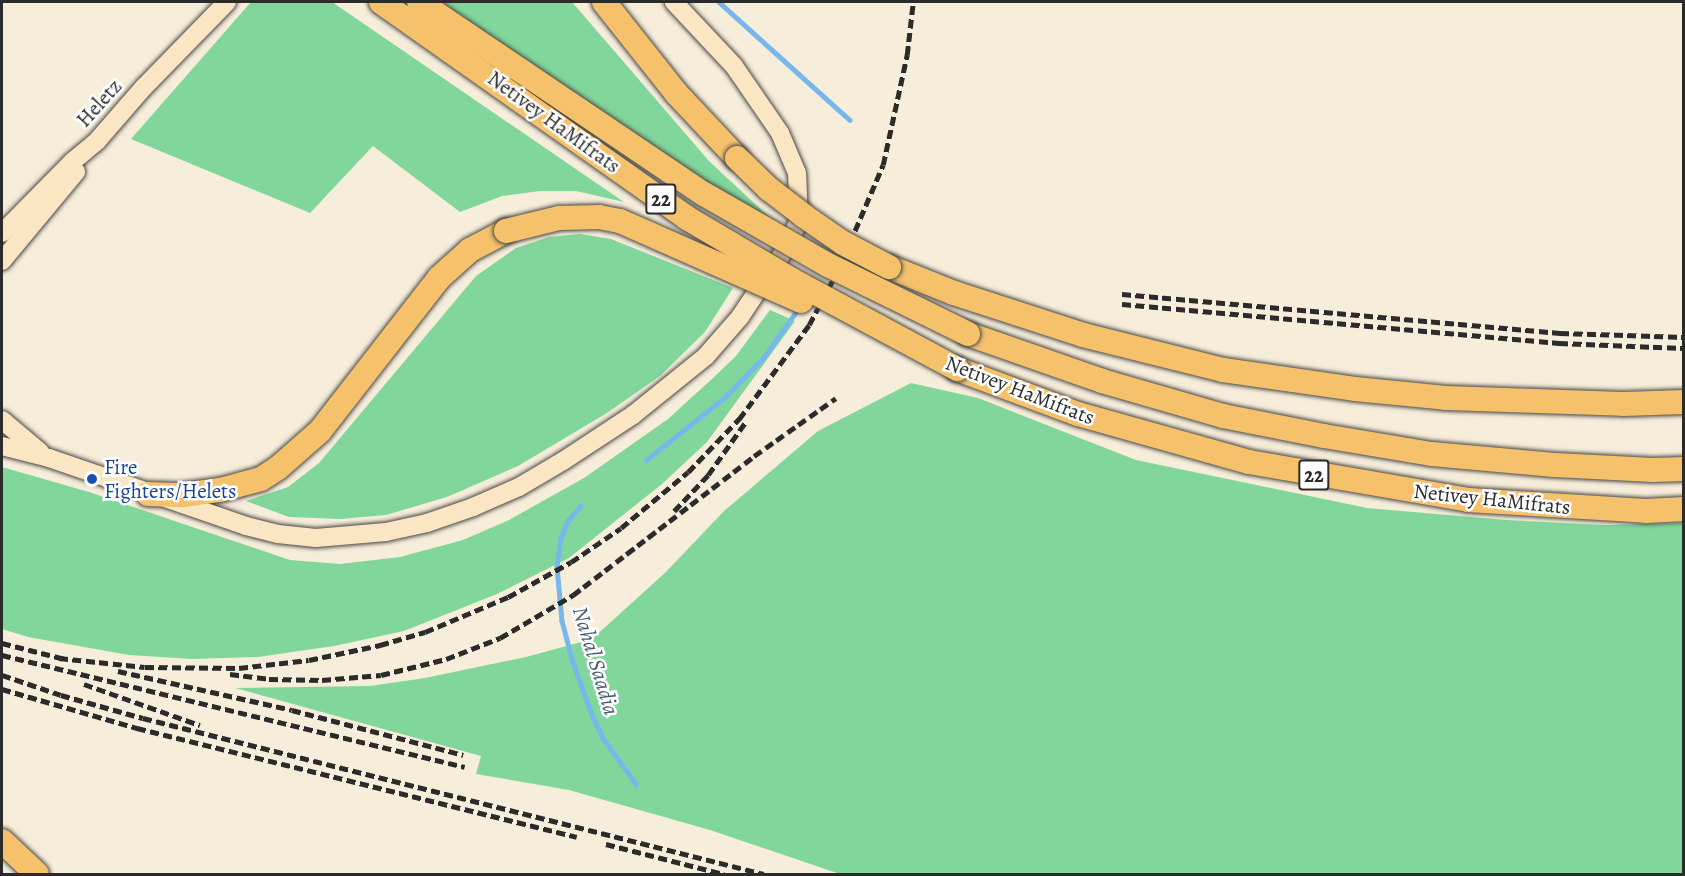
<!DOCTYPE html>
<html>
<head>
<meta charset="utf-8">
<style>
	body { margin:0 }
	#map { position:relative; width:1685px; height:876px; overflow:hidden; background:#f6eddb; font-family:Alegreya,serif }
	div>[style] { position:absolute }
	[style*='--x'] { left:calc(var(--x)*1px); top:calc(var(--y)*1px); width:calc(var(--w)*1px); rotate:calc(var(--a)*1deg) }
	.green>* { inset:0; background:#81d79b }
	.stream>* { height:4.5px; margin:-2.25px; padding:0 2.25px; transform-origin:2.25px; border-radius:2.25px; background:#77b7eb }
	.roads { filter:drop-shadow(0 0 2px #494845) drop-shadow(0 0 2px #494845) }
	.secondary>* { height:18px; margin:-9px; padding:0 9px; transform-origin:9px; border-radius:9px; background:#fbe6c4 }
	.highway>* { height:24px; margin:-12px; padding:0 12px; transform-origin:12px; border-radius:12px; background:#f5c16b }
	.rail>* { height:4.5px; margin-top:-2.25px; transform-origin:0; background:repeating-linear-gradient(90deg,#2b2b2b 0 9px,transparent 0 13.5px) }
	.bridges { filter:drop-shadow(0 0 2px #494845) drop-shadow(0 0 2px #494845) }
	.highway-bridge>* { height:24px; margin:-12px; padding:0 12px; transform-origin:12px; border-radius:12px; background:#f5c16b }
	.dots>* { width:16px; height:16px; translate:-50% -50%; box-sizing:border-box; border:3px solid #fff; border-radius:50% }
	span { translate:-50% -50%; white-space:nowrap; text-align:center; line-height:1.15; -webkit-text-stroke:5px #fff; paint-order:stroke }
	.shield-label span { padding:2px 4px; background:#fff; border:2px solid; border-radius:4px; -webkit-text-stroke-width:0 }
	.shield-label { font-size:20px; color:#2b2b2b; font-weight:700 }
	.street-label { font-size:21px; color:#2b2b2b }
	.transit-label { font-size:21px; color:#164399 }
	.left { translate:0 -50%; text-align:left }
	.water-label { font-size:22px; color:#465c6e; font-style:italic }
	.frame { position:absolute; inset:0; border:3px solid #2b2b2b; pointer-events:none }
</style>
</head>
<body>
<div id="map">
	<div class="green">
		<div style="clip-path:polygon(251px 2px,332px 2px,624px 202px,576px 191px,540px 191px,502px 196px,460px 212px,373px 146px,310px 213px,131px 139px)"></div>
		<div style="clip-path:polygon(433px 2px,572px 2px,709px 161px,782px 229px,685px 170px)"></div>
		<div style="clip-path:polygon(580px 234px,611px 239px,733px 288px,705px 332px,660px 376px,607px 413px,518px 466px,447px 497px,386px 515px,340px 519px,289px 517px,246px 501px,288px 487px,319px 463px,476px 276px,516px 248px,549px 237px)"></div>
		<div style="clip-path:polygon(770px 310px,795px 321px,707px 442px,662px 484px,569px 558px,497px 594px,404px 631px,334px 646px,258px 657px,192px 659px,129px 655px,28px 637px,2px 629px,2px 467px,89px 492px,290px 560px,340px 564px,400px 557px,463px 540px,509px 520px,584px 478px,668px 419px,713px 378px,736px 356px)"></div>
		<div style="clip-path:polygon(911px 383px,978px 398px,1136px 460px,1367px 508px,1506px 520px,1605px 525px,1683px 523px,1683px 874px,840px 874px,710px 830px,569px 790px,476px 774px,481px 756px,235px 688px,370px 686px,425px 678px,526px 657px,592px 639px,666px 572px,723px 512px,818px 431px)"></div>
	</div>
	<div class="stream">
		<div style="--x:719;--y:2;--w:176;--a:42"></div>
		<div style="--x:646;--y:460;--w:100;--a:-38.5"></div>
		<div style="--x:724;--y:398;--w:56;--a:-45.7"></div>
		<div style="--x:763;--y:358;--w:60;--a:-54.5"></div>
		<div style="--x:581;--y:506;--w:20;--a:131"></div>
		<div style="--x:568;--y:521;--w:18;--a:112"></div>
		<div style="--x:561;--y:538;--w:29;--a:98"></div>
		<div style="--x:557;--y:567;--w:54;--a:84.7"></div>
		<div style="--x:562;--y:621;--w:42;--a:75"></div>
		<div style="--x:573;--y:662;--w:53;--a:70.2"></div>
		<div style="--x:591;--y:712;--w:29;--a:65"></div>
		<div style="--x:603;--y:738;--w:57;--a:54.3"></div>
	</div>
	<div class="roads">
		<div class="secondary">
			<div style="--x:2;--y:233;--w:100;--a:-45.4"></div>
			<div style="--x:72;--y:162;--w:33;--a:-40"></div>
			<div style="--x:97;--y:141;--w:72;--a:-49"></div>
			<div style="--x:144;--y:87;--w:119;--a:-45.7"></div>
			<div style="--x:2;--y:261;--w:116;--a:-50.3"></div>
			<div style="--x:2;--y:420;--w:50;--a:40.1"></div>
			<div style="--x:2;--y:446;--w:49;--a:14.3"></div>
			<div style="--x:49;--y:458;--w:208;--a:19"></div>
			<div style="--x:246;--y:526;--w:33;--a:14"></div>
			<div style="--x:278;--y:534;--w:38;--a:6"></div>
			<div style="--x:316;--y:538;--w:70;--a:-4.9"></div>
			<div style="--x:386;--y:532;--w:42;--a:-12.4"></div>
			<div style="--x:427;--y:523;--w:49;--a:-19.2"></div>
			<div style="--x:473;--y:507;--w:50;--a:-23.5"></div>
			<div style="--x:519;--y:487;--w:51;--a:-30.6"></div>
			<div style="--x:563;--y:461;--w:84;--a:-33.3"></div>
			<div style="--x:633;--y:415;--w:94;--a:-38.9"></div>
			<div style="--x:706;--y:356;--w:52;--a:-48.9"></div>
			<div style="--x:740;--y:317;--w:87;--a:-56.3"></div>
			<div style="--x:788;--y:245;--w:27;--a:-66"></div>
			<div style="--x:799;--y:220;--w:47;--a:-92.4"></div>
			<div style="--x:797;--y:173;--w:43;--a:-113"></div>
			<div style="--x:780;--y:133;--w:81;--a:-124.5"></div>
			<div style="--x:734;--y:66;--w:88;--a:-133.2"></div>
		</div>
		<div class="highway">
			<div style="--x:604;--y:2;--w:116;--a:51.6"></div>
			<div style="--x:676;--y:93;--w:89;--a:46.8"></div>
			<div style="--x:889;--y:267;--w:70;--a:21.8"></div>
			<div style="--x:954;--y:293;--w:136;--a:18"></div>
			<div style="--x:1083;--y:335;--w:144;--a:14"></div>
			<div style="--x:1223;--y:370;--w:133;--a:8.2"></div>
			<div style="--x:1355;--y:389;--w:91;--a:5.6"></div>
			<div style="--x:1446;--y:398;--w:177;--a:1.9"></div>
			<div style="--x:1623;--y:404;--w:61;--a:-1.9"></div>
			<div style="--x:968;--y:334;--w:142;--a:19.3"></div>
			<div style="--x:1102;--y:381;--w:126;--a:16.1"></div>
			<div style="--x:1223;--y:416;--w:103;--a:11.2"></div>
			<div style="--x:1324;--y:436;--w:109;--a:9.5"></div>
			<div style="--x:1432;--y:454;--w:123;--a:5.1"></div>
			<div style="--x:1555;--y:465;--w:98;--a:2.9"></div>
			<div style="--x:1653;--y:470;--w:31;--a:-2"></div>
			<div style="--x:957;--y:369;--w:129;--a:20.4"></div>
			<div style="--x:1078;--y:414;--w:178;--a:15.7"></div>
			<div style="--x:1249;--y:462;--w:222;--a:9.8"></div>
			<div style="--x:1468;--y:500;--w:178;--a:3.5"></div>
			<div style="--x:1646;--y:511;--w:38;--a:-3"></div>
			<div style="--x:148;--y:494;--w:35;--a:2"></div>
			<div style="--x:183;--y:495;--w:37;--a:-8"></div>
			<div style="--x:220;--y:490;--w:42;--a:-15"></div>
			<div style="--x:261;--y:479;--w:20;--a:-33"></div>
			<div style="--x:278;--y:468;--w:56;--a:-41.4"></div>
			<div style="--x:320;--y:431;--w:194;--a:-52.1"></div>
			<div style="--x:439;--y:278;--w:42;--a:-42.1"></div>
			<div style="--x:470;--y:250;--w:41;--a:-27.8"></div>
			<div style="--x:2;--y:841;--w:48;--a:43.3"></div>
		</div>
	</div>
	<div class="rail">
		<div style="--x:1122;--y:294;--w:440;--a:5.1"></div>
		<div style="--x:1560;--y:333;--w:124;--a:1.8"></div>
		<div style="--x:1122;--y:304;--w:439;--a:5.1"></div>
		<div style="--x:1559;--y:343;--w:125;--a:2.3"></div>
		<div style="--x:674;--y:511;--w:50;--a:-46.6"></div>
		<div style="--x:708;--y:475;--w:67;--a:-54.7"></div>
		<div style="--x:2;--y:643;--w:65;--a:14.3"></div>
		<div style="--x:2;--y:655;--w:476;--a:13.6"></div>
		<div style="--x:59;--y:658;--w:86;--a:6"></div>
		<div style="--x:145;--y:667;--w:94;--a:0.6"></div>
		<div style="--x:239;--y:668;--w:70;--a:-6.5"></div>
		<div style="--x:309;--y:660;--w:73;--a:-11.9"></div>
		<div style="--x:380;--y:645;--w:47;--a:-16.1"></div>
		<div style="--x:425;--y:632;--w:90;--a:-22.9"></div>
		<div style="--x:508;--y:597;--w:72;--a:-29.1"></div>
		<div style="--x:571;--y:562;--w:60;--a:-34.2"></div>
		<div style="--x:621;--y:528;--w:87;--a:-39.9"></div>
		<div style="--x:688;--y:472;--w:74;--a:-46.1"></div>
		<div style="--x:739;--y:419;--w:117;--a:-53.3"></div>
		<div style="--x:809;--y:325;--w:64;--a:-62.2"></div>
		<div style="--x:839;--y:268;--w:112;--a:-66.9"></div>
		<div style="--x:883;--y:165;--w:113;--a:-77.7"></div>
		<div style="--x:907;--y:55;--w:53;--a:-83.5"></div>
		<div style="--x:118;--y:671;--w:178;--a:12.6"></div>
		<div style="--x:292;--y:710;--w:177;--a:14.7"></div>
		<div style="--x:230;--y:674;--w:39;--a:7"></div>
		<div style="--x:269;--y:679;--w:53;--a:1.1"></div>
		<div style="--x:322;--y:680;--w:59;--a:-4.8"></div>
		<div style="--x:381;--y:675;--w:67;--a:-13.8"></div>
		<div style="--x:446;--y:659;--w:58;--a:-21.3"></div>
		<div style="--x:500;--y:638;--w:85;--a:-30.5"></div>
		<div style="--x:573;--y:595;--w:228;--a:-37.5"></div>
		<div style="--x:754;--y:456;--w:100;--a:-35.3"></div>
		<div style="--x:2;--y:675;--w:62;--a:18.7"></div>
		<div style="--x:61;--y:695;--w:85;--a:15.7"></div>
		<div style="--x:143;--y:718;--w:640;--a:14.1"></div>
		<div style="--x:84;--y:684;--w:123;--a:19.5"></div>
		<div style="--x:2;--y:689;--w:141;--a:16.1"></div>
		<div style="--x:137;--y:728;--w:453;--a:13.9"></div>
		<div style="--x:606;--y:844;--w:122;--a:14.3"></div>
	</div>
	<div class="bridges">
		<div class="highway-bridge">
			<div style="--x:381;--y:2;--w:375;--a:35.2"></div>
			<div style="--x:687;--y:218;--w:120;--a:30.6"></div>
			<div style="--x:790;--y:279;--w:190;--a:28.3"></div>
			<div style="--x:419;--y:2;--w:344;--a:34"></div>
			<div style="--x:704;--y:194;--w:143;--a:29.8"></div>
			<div style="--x:828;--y:265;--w:156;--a:26.2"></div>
			<div style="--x:737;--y:158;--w:45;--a:44.1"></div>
			<div style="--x:769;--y:189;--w:44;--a:37.6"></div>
			<div style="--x:804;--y:216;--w:47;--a:34.7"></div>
			<div style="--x:843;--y:243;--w:52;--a:27.6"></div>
			<div style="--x:506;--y:231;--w:55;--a:-13.8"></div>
			<div style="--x:559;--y:218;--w:40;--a:-1.4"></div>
			<div style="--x:599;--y:217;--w:21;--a:11"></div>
			<div style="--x:620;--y:221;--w:198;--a:23.8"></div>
		</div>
	</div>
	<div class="dots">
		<div style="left:92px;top:479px;background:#1a4fb4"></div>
	</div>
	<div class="shield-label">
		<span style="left:661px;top:199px">22</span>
		<span style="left:1314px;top:475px">22</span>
	</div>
	<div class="street-label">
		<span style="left:99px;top:103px;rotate:-48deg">Heletz</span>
		<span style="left:554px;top:122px;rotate:36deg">Netivey HaMifrats</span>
		<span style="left:1020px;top:390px;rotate:21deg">Netivey HaMifrats</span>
		<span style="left:1492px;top:499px;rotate:6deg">Netivey HaMifrats</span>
	</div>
	<div class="transit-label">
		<span class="left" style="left:104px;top:479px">Fire<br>Fighters/Helets</span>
	</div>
	<div class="water-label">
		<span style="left:595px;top:661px;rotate:73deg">Nahal Saadia</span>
	</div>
	<div class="frame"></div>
</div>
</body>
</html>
